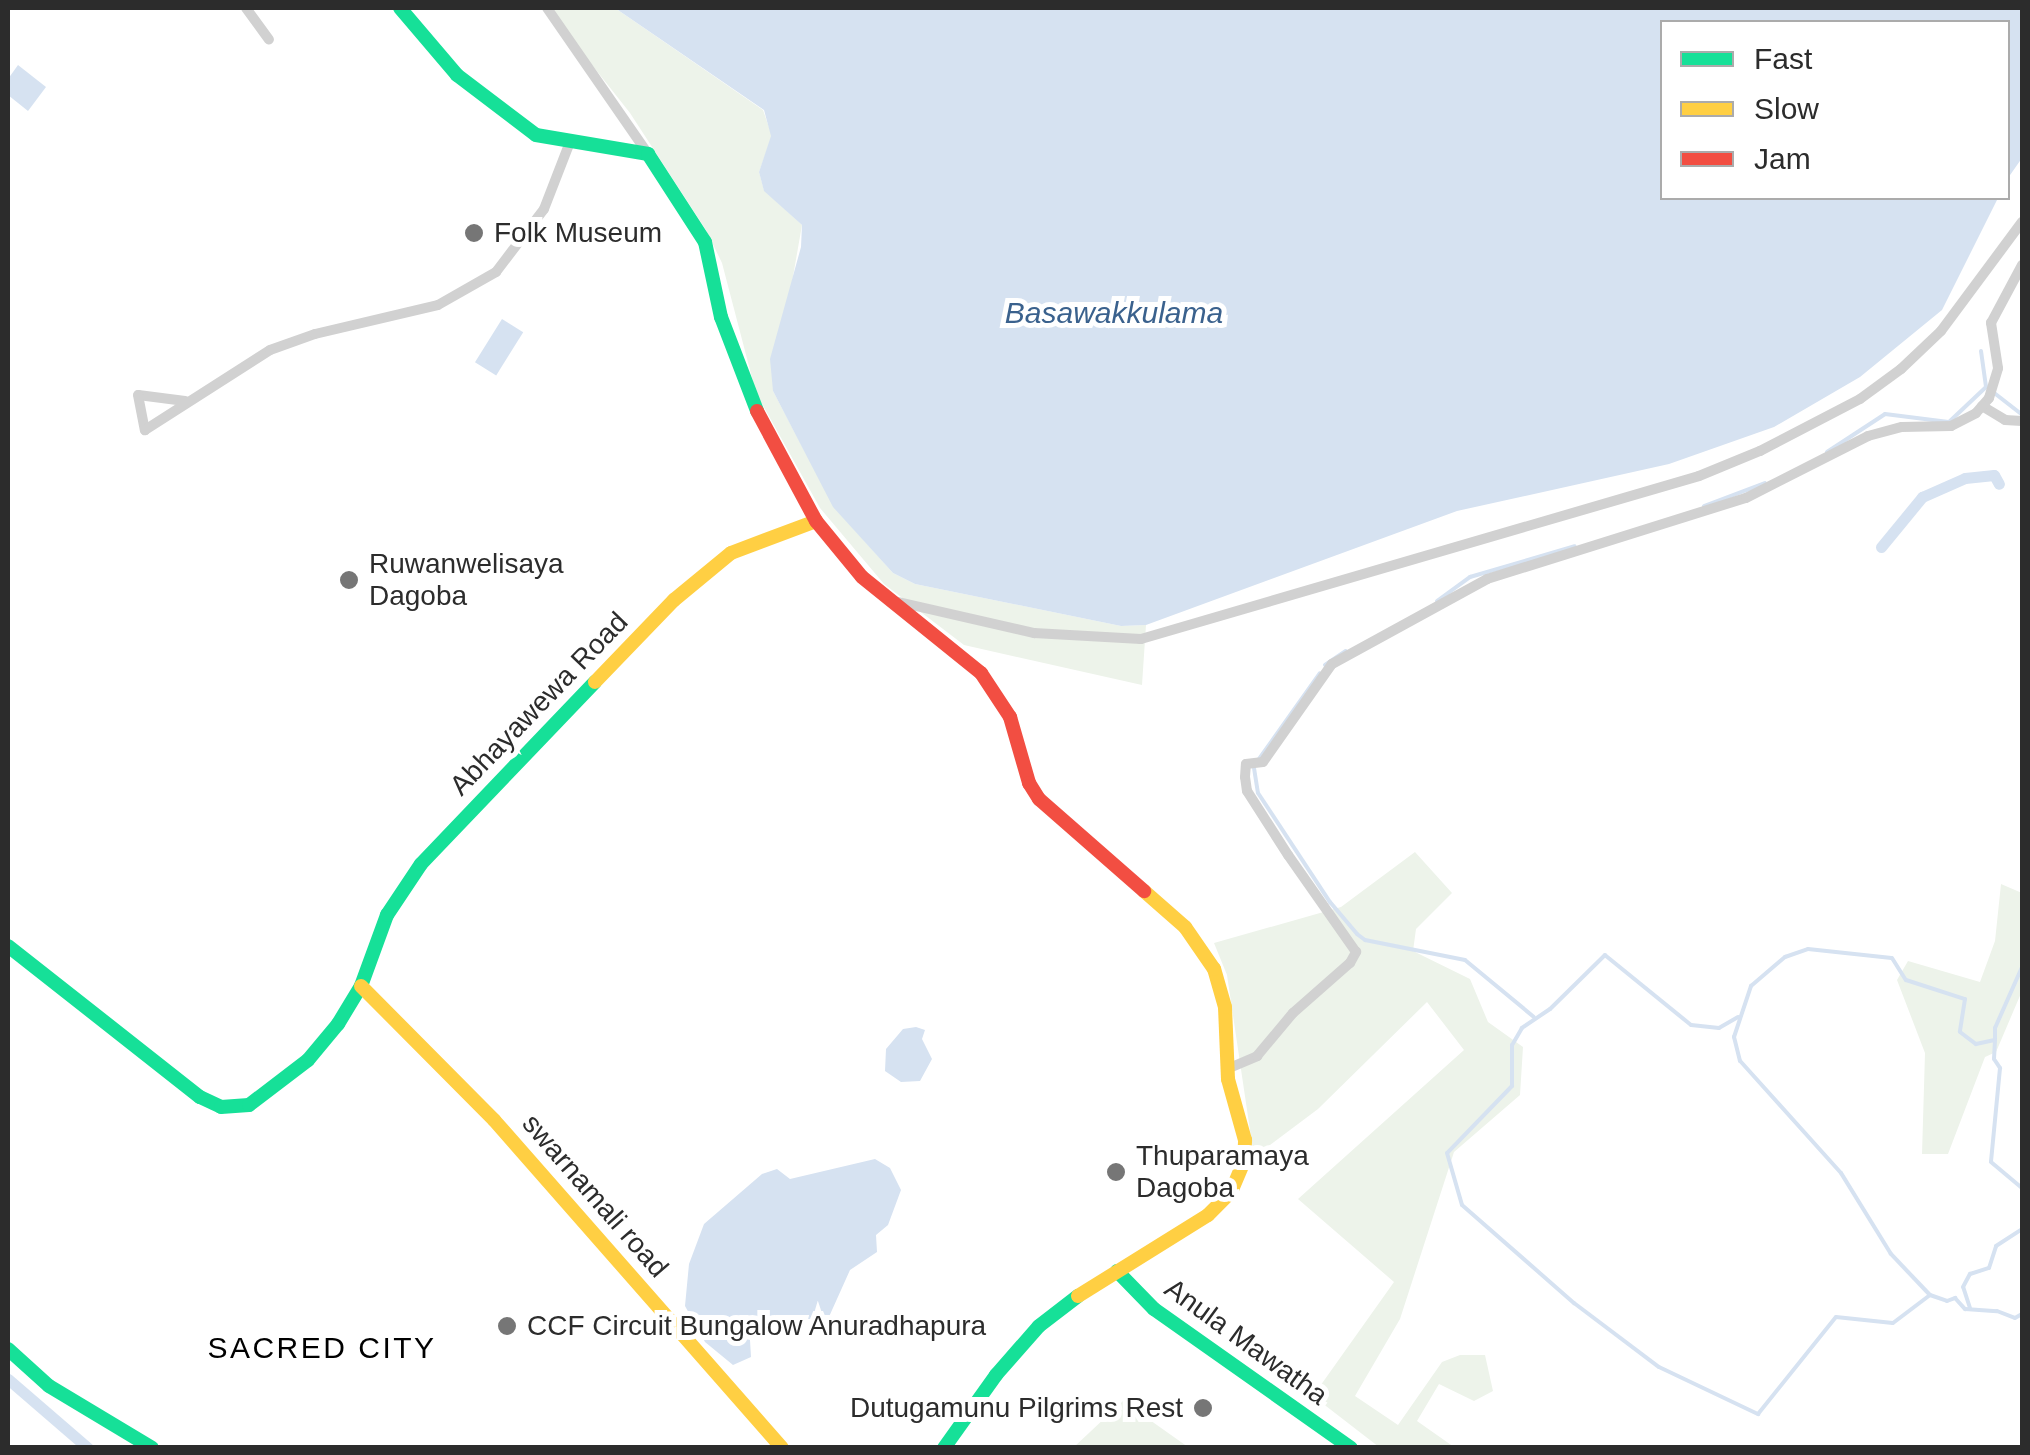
<!DOCTYPE html>
<html>
<head>
<meta charset="utf-8">
<style>
	body { margin:0 }
	#map { position:relative; width:2030px; height:1455px; overflow:hidden; background:#fff; font-family:Arial,sans-serif }
	div>[style] { position:absolute }
	[style*='--x'] { left:calc(var(--x)*1px); top:calc(var(--y)*1px); width:calc(var(--w)*1px); rotate:calc(var(--a)*1deg) }
	.green>* { inset:0; background:#edf3ea }
	.water>* { inset:0; background:#d6e2f1; transform-origin:0 0 }
	.stream>* { height:4px; margin:-2px; padding:0 2px; transform-origin:2px; border-radius:2px; background:#d6e2f1 }
	.canal>* { height:11px; margin:-5.5px; padding:0 5.5px; transform-origin:5.5px; border-radius:5.5px; background:#d6e2f1 }
	.street>* { height:10px; margin:-5px; padding:0 5px; transform-origin:5px; border-radius:5px; background:#d1d1d1 }
	.fast>* { height:14px; margin:-7px; padding:0 7px; transform-origin:7px; border-radius:7px; background:#16e098 }
	.slow>* { height:14px; margin:-7px; padding:0 7px; transform-origin:7px; border-radius:7px; background:#ffcf43 }
	.jam>* { height:14px; margin:-7px; padding:0 7px; transform-origin:7px; border-radius:7px; background:#f24e42 }
	.dots>* { width:28px; height:28px; translate:-50% -50%; box-sizing:border-box; border:5px solid #fff; border-radius:50% }
	span { translate:-50% -50%; white-space:nowrap; text-align:center; line-height:1.15; -webkit-text-stroke:10px #fff; paint-order:stroke }
	.poi-label { font-size:28px; color:#2c2c2c }
	.left { translate:0 -50%; text-align:left }
	.right { translate:-100% -50%; text-align:right }
	.street-label { font-size:28px; color:#2c2c2c }
	.water-label { font-size:30px; color:#3a618d; font-style:italic }
	.neighbourhood-label { font-size:30px; color:#000; letter-spacing:2.5px }
	.frame { position:absolute; inset:0; border:10px solid #2c2c2c; pointer-events:none }
	.legend { position:absolute; left:1660px; top:20px; width:350px; height:180px; box-sizing:border-box; background:#fff; border:2px solid #ababab; margin:0; padding:12px 18px; list-style:none; font-size:30px; color:#2c2c2c }
	.legend li { display:flex; align-items:center; gap:20px; height:50px }
	.legend b { width:50px; border:2px solid #ababab }
</style>
</head>
<body>
<div id="map">
	<div class="green">
		<div style="clip-path:polygon(547px 8px,615px 8px,763px 110px,772px 136px,759px 172px,764px 190px,802px 225px,773px 391px,834px 507px,893px 573px,915px 584px,1121px 626px,1146px 625px,1142px 685px,964px 645px,884px 584px,820px 508px,756px 393px,722px 263px,706px 230px,630px 113px)"></div>
		<div style="clip-path:polygon(1415px 852px,1452px 893px,1416px 929px,1413px 951px,1470px 979px,1488px 1022px,1523px 1047px,1520px 1095px,1454px 1152px,1400px 1319px,1355px 1396px,1398px 1425px,1442px 1362px,1460px 1355px,1485px 1355px,1493px 1391px,1474px 1401px,1439px 1384px,1417px 1421px,1454px 1447px,1379px 1447px,1313px 1396px,1394px 1282px,1298px 1199px,1464px 1050px,1427px 1002px,1318px 1109px,1254px 1157px,1227px 975px,1214px 943px,1341px 907px)"></div>
		<div style="clip-path:polygon(2001px 884px,2022px 893px,2022px 991px,1996px 1052px,1985px 1057px,1948px 1154px,1922px 1154px,1925px 1053px,1897px 980px,1908px 961px,1980px 982px,1995px 941px)"></div>
		<div style="clip-path:polygon(1123px 1401px,1188px 1447px,1074px 1447px)"></div>
	</div>
	<div class="water">
		<div style="clip-path:polygon(615px 8px,2022px 8px,2022px 158px,2008px 178px,2008px 22px,1662px 22px,1662px 198px,1998px 198px,1942px 310px,1860px 377px,1774px 427px,1669px 464px,1457px 511px,1146px 625px,1121px 626px,915px 584px,893px 573px,833px 507px,773px 391px,770px 359px,801px 247px,802px 225px,764px 191px,759px 172px,771px 136px,764px 110px)"></div>
		<div style="clip-path:polygon(18px 65px,46px 87px,28px 111px,8px 95px,8px 79px)"></div>
		<div style="left:502px;top:319px;width:25px;height:51px;rotate:32deg"></div>
		<div style="clip-path:polygon(916px 1027px,925px 1030px,922px 1039px,932px 1059px,920px 1081px,901px 1082px,885px 1071px,886px 1049px,903px 1029px)"></div>
		<div style="clip-path:polygon(875px 1159px,890px 1168px,901px 1190px,888px 1225px,876px 1235px,877px 1252px,850px 1270px,828px 1319px,768px 1319px,750px 1340px,751px 1357px,733px 1365px,705px 1342px,685px 1306px,689px 1264px,704px 1224px,762px 1174px,777px 1169px,790px 1179px)"></div>
	</div>
	<div class="stream">
		<div style="--x:1981;--y:351;--w:35;--a:82"></div>
		<div style="--x:1993;--y:392;--w:37;--a:38"></div>
		<div style="--x:1827;--y:452;--w:69;--a:-33.2"></div>
		<div style="--x:1885;--y:414;--w:64;--a:7.1"></div>
		<div style="--x:1949;--y:422;--w:51;--a:-43.4"></div>
		<div style="--x:1704;--y:506;--w:65;--a:-20.7"></div>
		<div style="--x:1437;--y:601;--w:41;--a:-36"></div>
		<div style="--x:1470;--y:577;--w:109;--a:-16.4"></div>
		<div style="--x:1325;--y:665;--w:25;--a:-34"></div>
		<div style="--x:1259;--y:759;--w:105;--a:-54.7"></div>
		<div style="--x:1254;--y:768;--w:25;--a:81"></div>
		<div style="--x:1258;--y:793;--w:131;--a:56.6"></div>
		<div style="--x:1330;--y:902;--w:42;--a:49.8"></div>
		<div style="--x:1357;--y:934;--w:10;--a:37"></div>
		<div style="--x:1365;--y:940;--w:102;--a:11.3"></div>
		<div style="--x:1465;--y:960;--w:89;--a:39.6"></div>
		<div style="--x:1738;--y:1017;--w:22;--a:150"></div>
		<div style="--x:1719;--y:1028;--w:28;--a:-174"></div>
		<div style="--x:1691;--y:1025;--w:111;--a:-140.9"></div>
		<div style="--x:1605;--y:955;--w:77;--a:135.5"></div>
		<div style="--x:1550;--y:1009;--w:34;--a:146"></div>
		<div style="--x:1522;--y:1028;--w:20;--a:120"></div>
		<div style="--x:1512;--y:1045;--w:41;--a:90"></div>
		<div style="--x:1512;--y:1086;--w:93;--a:134.1"></div>
		<div style="--x:1447;--y:1153;--w:54;--a:73.9"></div>
		<div style="--x:1462;--y:1205;--w:149;--a:41.2"></div>
		<div style="--x:1574;--y:1303;--w:106;--a:37"></div>
		<div style="--x:1659;--y:1367;--w:110;--a:25.4"></div>
		<div style="--x:1758;--y:1414;--w:124;--a:-51.2"></div>
		<div style="--x:1836;--y:1317;--w:57;--a:6"></div>
		<div style="--x:1893;--y:1323;--w:46;--a:-37.1"></div>
		<div style="--x:1930;--y:1295;--w:18;--a:19"></div>
		<div style="--x:1947;--y:1301;--w:9;--a:-21"></div>
		<div style="--x:1955;--y:1298;--w:15;--a:48"></div>
		<div style="--x:1965;--y:1309;--w:32;--a:4"></div>
		<div style="--x:1997;--y:1311;--w:19;--a:21"></div>
		<div style="--x:2015;--y:1318;--w:8;--a:-30"></div>
		<div style="--x:1995;--y:1040;--w:12;--a:-90"></div>
		<div style="--x:1995;--y:1028;--w:67;--a:-66.1"></div>
		<div style="--x:1930;--y:1295;--w:57;--a:-133.6"></div>
		<div style="--x:1891;--y:1254;--w:95;--a:-121.7"></div>
		<div style="--x:1841;--y:1173;--w:151;--a:-132"></div>
		<div style="--x:1740;--y:1061;--w:25;--a:-104"></div>
		<div style="--x:1734;--y:1037;--w:54;--a:-71.6"></div>
		<div style="--x:1751;--y:986;--w:45;--a:-40.5"></div>
		<div style="--x:1785;--y:957;--w:24;--a:-19"></div>
		<div style="--x:1808;--y:949;--w:84;--a:6.1"></div>
		<div style="--x:1892;--y:958;--w:26;--a:58"></div>
		<div style="--x:1906;--y:980;--w:62;--a:17.9"></div>
		<div style="--x:1965;--y:999;--w:33;--a:99"></div>
		<div style="--x:1960;--y:1032;--w:20;--a:37"></div>
		<div style="--x:1976;--y:1044;--w:19;--a:-12"></div>
		<div style="--x:1995;--y:1040;--w:19;--a:93"></div>
		<div style="--x:1994;--y:1059;--w:11;--a:56"></div>
		<div style="--x:2000;--y:1068;--w:94;--a:95.5"></div>
		<div style="--x:1991;--y:1162;--w:40;--a:40"></div>
		<div style="--x:1970;--y:1308;--w:22;--a:-108"></div>
		<div style="--x:1963;--y:1287;--w:15;--a:-62"></div>
		<div style="--x:1970;--y:1274;--w:20;--a:-18"></div>
		<div style="--x:1989;--y:1268;--w:23;--a:-72"></div>
		<div style="--x:1996;--y:1246;--w:31;--a:-33"></div>
	</div>
	<div class="canal">
		<div style="--x:1881;--y:547;--w:65;--a:-50.6"></div>
		<div style="--x:1922;--y:497;--w:47;--a:-23.8"></div>
		<div style="--x:1965;--y:478;--w:29;--a:-6"></div>
		<div style="--x:1994;--y:475;--w:10;--a:61"></div>
		<div style="--x:8;--y:1379;--w:106;--a:40.8"></div>
	</div>
	<div class="street">
		<div style="--x:246;--y:8;--w:39;--a:54"></div>
		<div style="--x:547;--y:8;--w:178;--a:55.3"></div>
		<div style="--x:185;--y:401;--w:47;--a:-172.7"></div>
		<div style="--x:138;--y:395;--w:36;--a:79"></div>
		<div style="--x:145;--y:430;--w:148;--a:-32.6"></div>
		<div style="--x:270;--y:350;--w:48;--a:-19.6"></div>
		<div style="--x:315;--y:334;--w:126;--a:-13.3"></div>
		<div style="--x:438;--y:305;--w:67;--a:-29.6"></div>
		<div style="--x:496;--y:272;--w:79;--a:-52.7"></div>
		<div style="--x:544;--y:209;--w:72;--a:-68.8"></div>
		<div style="--x:1982;--y:406;--w:27;--a:31"></div>
		<div style="--x:2005;--y:420;--w:17;--a:3"></div>
		<div style="--x:894;--y:601;--w:144;--a:12.9"></div>
		<div style="--x:1034;--y:633;--w:107;--a:3.2"></div>
		<div style="--x:1141;--y:639;--w:581;--a:-16.28"></div>
		<div style="--x:1699;--y:476;--w:66;--a:-22.3"></div>
		<div style="--x:1760;--y:451;--w:113;--a:-27.5"></div>
		<div style="--x:1860;--y:399;--w:51;--a:-36.2"></div>
		<div style="--x:1901;--y:369;--w:55;--a:-43.5"></div>
		<div style="--x:1941;--y:331;--w:136;--a:-53.4"></div>
		<div style="--x:1227;--y:1069;--w:33;--a:-23"></div>
		<div style="--x:1257;--y:1056;--w:56;--a:-50.1"></div>
		<div style="--x:1293;--y:1013;--w:76;--a:-41.3"></div>
		<div style="--x:1350;--y:963;--w:13;--a:-61"></div>
		<div style="--x:1356;--y:952;--w:118;--a:-125"></div>
		<div style="--x:1288;--y:855;--w:76;--a:-122.6"></div>
		<div style="--x:1247;--y:791;--w:14;--a:-98"></div>
		<div style="--x:1245;--y:777;--w:13;--a:-86"></div>
		<div style="--x:1246;--y:764;--w:17;--a:-7"></div>
		<div style="--x:1263;--y:762;--w:120;--a:-54.9"></div>
		<div style="--x:1332;--y:664;--w:177;--a:-28.7"></div>
		<div style="--x:1487;--y:579;--w:271;--a:-17.4"></div>
		<div style="--x:1746;--y:498;--w:137;--a:-26.9"></div>
		<div style="--x:1868;--y:436;--w:35;--a:-15"></div>
		<div style="--x:1902;--y:427;--w:49;--a:-1.2"></div>
		<div style="--x:1951;--y:426;--w:28;--a:-27"></div>
		<div style="--x:1976;--y:413;--w:20;--a:-49"></div>
		<div style="--x:1989;--y:398;--w:31;--a:-73"></div>
		<div style="--x:1998;--y:368;--w:46;--a:-98.8"></div>
		<div style="--x:1991;--y:323;--w:66;--a:-61.9"></div>
	</div>
	<div class="fast">
		<div style="--x:400;--y:8;--w:88;--a:49.6"></div>
		<div style="--x:457;--y:75;--w:99;--a:37.2"></div>
		<div style="--x:536;--y:135;--w:114;--a:9.6"></div>
		<div style="--x:648;--y:154;--w:105;--a:57.1"></div>
		<div style="--x:705;--y:242;--w:77;--a:78"></div>
		<div style="--x:721;--y:317;--w:101;--a:69"></div>
		<div style="--x:8;--y:946;--w:244;--a:38.2"></div>
		<div style="--x:200;--y:1097;--w:23;--a:25"></div>
		<div style="--x:221;--y:1107;--w:28;--a:-4"></div>
		<div style="--x:249;--y:1105;--w:74;--a:-37.3"></div>
		<div style="--x:308;--y:1060;--w:47;--a:-50.2"></div>
		<div style="--x:338;--y:1024;--w:44;--a:-58.8"></div>
		<div style="--x:361;--y:986;--w:76;--a:-69.9"></div>
		<div style="--x:387;--y:915;--w:61;--a:-56.3"></div>
		<div style="--x:421;--y:864;--w:252;--a:-46.3"></div>
		<div style="--x:1117;--y:1271;--w:53;--a:45.8"></div>
		<div style="--x:1154;--y:1309;--w:241;--a:35.2"></div>
		<div style="--x:8;--y:1349;--w:55;--a:42.1"></div>
		<div style="--x:49;--y:1386;--w:120;--a:31"></div>
		<div style="--x:944;--y:1448;--w:90;--a:-54.5"></div>
		<div style="--x:996;--y:1375;--w:65;--a:-48.7"></div>
		<div style="--x:1039;--y:1326;--w:49;--a:-37.6"></div>
	</div>
	<div class="slow">
		<div style="--x:595;--y:682;--w:114;--a:-46.1"></div>
		<div style="--x:674;--y:600;--w:74;--a:-39.5"></div>
		<div style="--x:731;--y:553;--w:91;--a:-20.6"></div>
		<div style="--x:361;--y:986;--w:189;--a:45.2"></div>
		<div style="--x:494;--y:1120;--w:436;--a:48.7"></div>
		<div style="--x:1078;--y:1296;--w:153;--a:-31.9"></div>
		<div style="--x:1208;--y:1215;--w:33;--a:-45"></div>
		<div style="--x:1231;--y:1192;--w:34;--a:-67"></div>
		<div style="--x:1244;--y:1161;--w:21;--a:-87"></div>
		<div style="--x:1245;--y:1140;--w:63;--a:-105.6"></div>
		<div style="--x:1228;--y:1079;--w:72;--a:-92.4"></div>
		<div style="--x:1225;--y:1007;--w:40;--a:-106"></div>
		<div style="--x:1214;--y:969;--w:51;--a:-124.6"></div>
		<div style="--x:1185;--y:927;--w:55;--a:-138.7"></div>
	</div>
	<div class="jam">
		<div style="--x:757;--y:411;--w:125;--a:61.8"></div>
		<div style="--x:816;--y:521;--w:72;--a:50.6"></div>
		<div style="--x:862;--y:577;--w:153;--a:38.9"></div>
		<div style="--x:981;--y:673;--w:53;--a:56.6"></div>
		<div style="--x:1010;--y:717;--w:69;--a:73.9"></div>
		<div style="--x:1029;--y:783;--w:19;--a:58"></div>
		<div style="--x:1039;--y:799;--w:140;--a:41.2"></div>
	</div>
	<div class="dots">
		<div style="left:474px;top:233px;background:#767676"></div>
		<div style="left:349px;top:580px;background:#767676"></div>
		<div style="left:1116px;top:1172px;background:#767676"></div>
		<div style="left:507px;top:1326px;background:#767676"></div>
		<div style="left:1203px;top:1408px;background:#767676"></div>
	</div>
	<div class="poi-label">
		<span class="left" style="left:494px;top:233px">Folk Museum</span>
		<span class="left" style="left:369px;top:580px">Ruwanwelisaya<br>Dagoba</span>
		<span class="left" style="left:1136px;top:1172px">Thuparamaya<br>Dagoba</span>
		<span class="left" style="left:527px;top:1326px">CCF Circuit Bungalow Anuradhapura</span>
		<span class="right" style="left:1183px;top:1408px">Dutugamunu Pilgrims Rest</span>
	</div>
	<div class="street-label">
		<span style="left:539px;top:704px;rotate:-46deg">Abhayawewa Road</span>
		<span style="left:595px;top:1196px;rotate:49deg">swarnamali road</span>
		<span style="left:1246px;top:1342px;rotate:36deg">Anula Mawatha</span>
	</div>
	<div class="water-label">
		<span style="left:1114px;top:313px">Basawakkulama</span>
	</div>
	<div class="neighbourhood-label">
		<span style="left:322px;top:1348px">SACRED CITY</span>
	</div>
	<div class="frame"></div>
	<ul class="legend">
	<li><b style="height:12px;background:#16e098"></b>Fast</li>
	<li><b style="height:12px;background:#ffcf43"></b>Slow</li>
	<li><b style="height:12px;background:#f24e42"></b>Jam</li>
	</ul>
</div>
</body>
</html>
